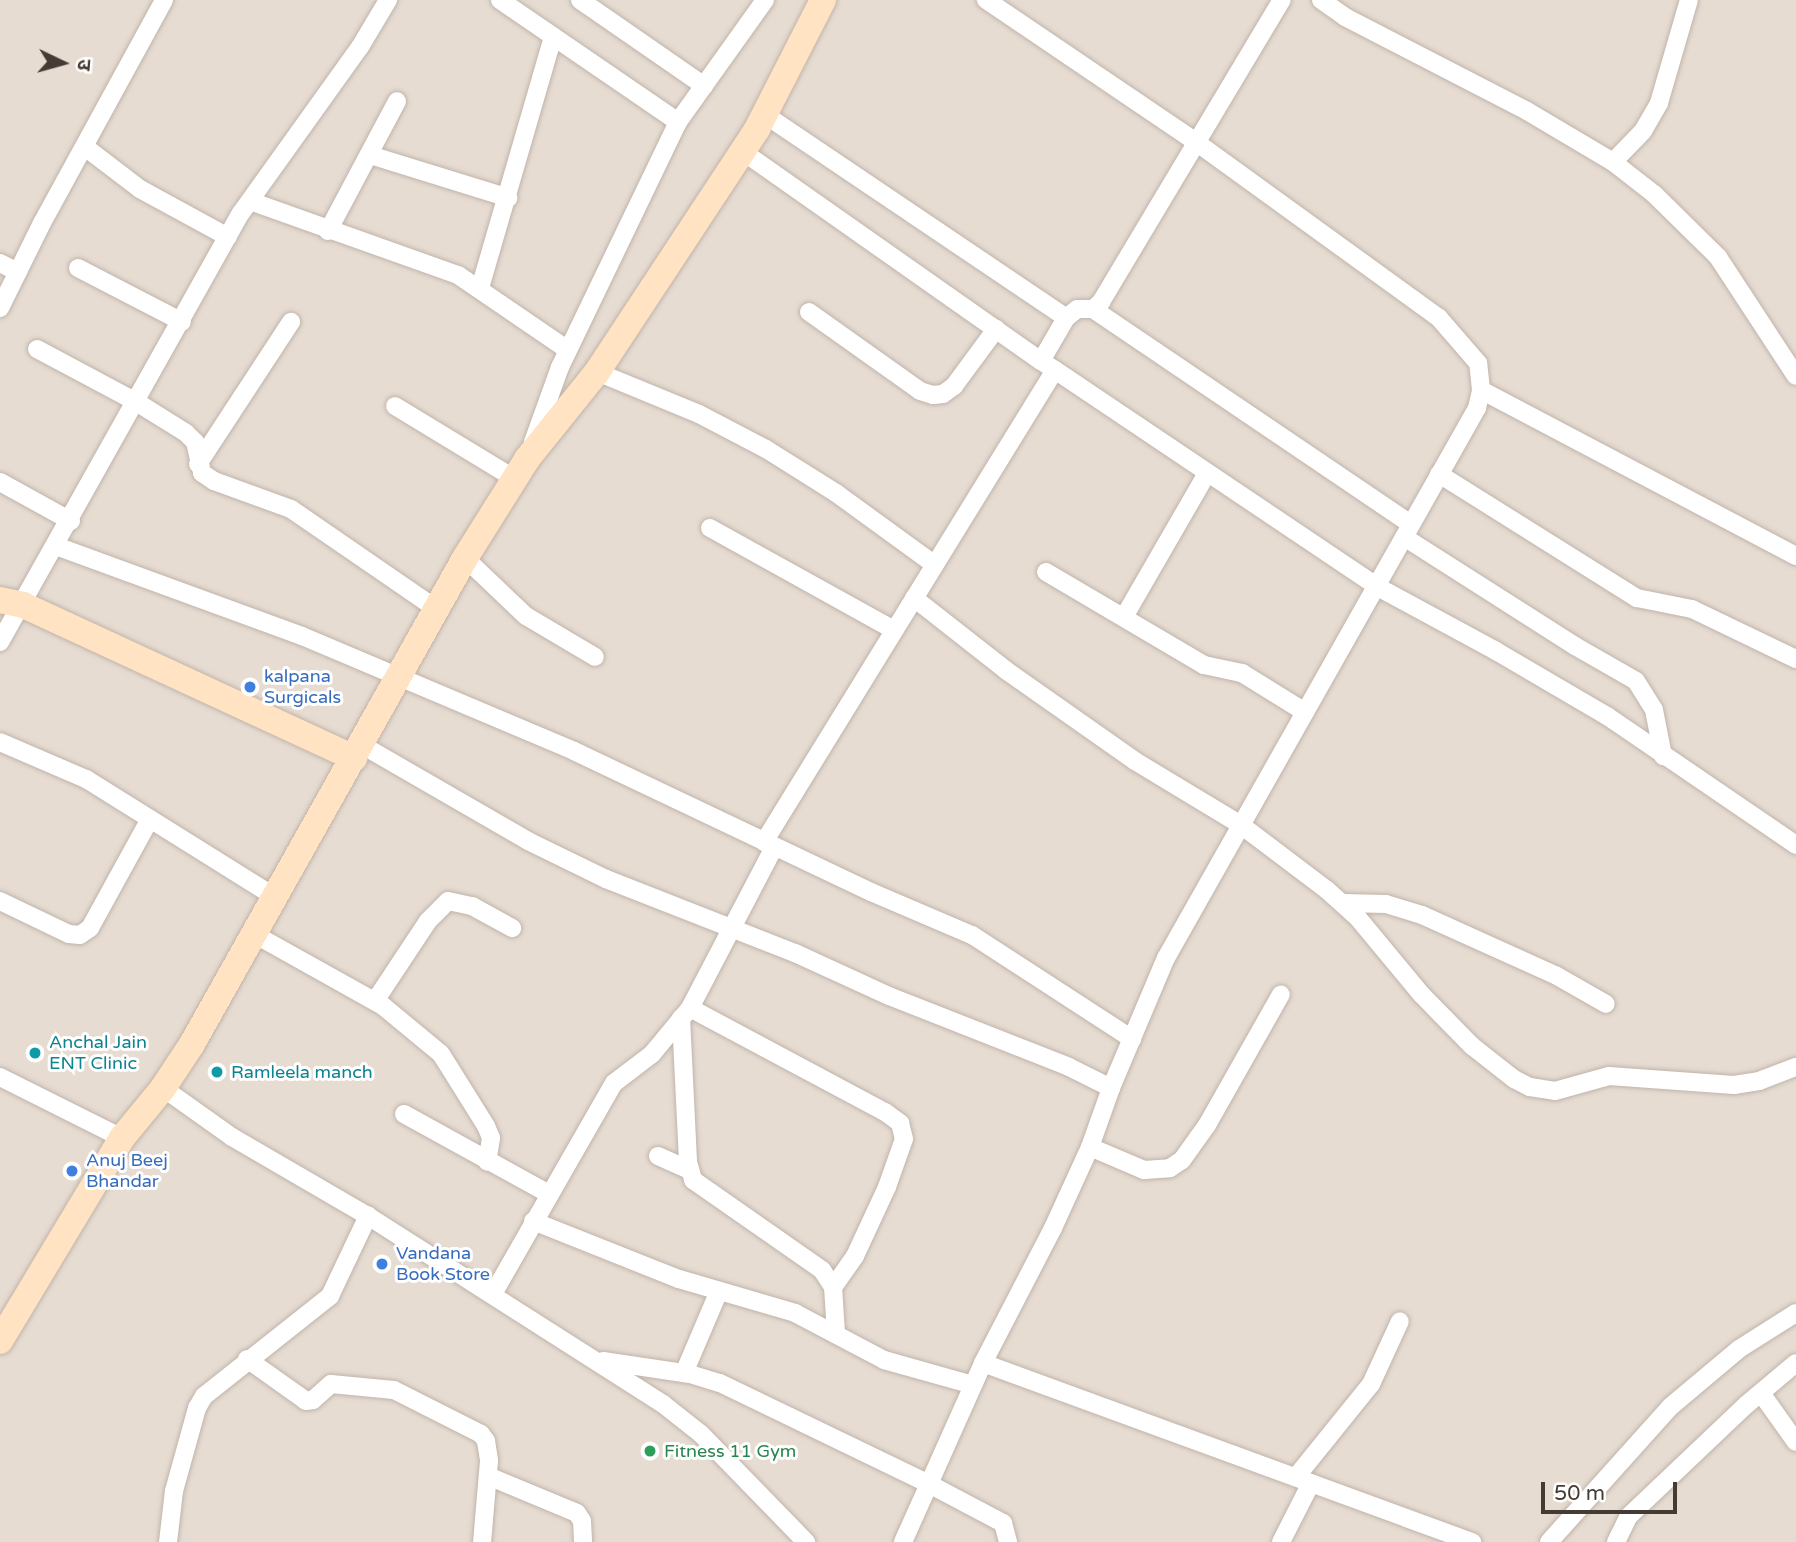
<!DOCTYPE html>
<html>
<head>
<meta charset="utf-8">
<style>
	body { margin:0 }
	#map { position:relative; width:1796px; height:1542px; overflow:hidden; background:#f2ebe4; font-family:"Varela Round","Noto Sans Devanagari",sans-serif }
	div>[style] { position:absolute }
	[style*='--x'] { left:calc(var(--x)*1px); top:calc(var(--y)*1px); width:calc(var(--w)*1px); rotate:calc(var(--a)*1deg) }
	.residential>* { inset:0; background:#e6dcd2; transform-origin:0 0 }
	.roads { filter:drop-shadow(0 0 2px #c1b4aa) drop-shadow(0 0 2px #c1b4aa) }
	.street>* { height:18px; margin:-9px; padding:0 9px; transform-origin:9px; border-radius:9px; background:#fff }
	.secondary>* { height:26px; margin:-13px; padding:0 13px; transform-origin:13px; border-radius:13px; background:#ffe3c2 }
	.dots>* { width:19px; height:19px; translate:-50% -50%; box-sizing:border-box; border:4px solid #fff; border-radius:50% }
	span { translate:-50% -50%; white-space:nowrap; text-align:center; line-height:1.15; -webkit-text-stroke:6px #fff; paint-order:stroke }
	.shop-label { font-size:18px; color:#366cbe }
	.left { translate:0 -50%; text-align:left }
	.culture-label { font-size:18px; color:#0d838f }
	.leisure-label { font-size:18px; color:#27864d }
	.north { position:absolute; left:28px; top:28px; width:70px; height:70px; -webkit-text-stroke:5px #fff; paint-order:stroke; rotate:95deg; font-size:19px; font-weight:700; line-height:28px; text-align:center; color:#443b34 }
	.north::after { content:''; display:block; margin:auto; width:24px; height:32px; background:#443b34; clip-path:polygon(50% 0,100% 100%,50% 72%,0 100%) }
	.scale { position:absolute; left:1541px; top:1482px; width:136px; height:32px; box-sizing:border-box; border:4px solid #443b34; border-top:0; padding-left:9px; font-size:21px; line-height:24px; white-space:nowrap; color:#443b34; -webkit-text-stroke:5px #fff; paint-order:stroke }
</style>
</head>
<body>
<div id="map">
	<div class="residential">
		<div style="left:0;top:0;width:1796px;height:1542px"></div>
	</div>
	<div class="roads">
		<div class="street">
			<div style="--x:500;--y:0;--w:216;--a:34.4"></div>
			<div style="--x:678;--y:122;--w:272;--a:115.7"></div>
			<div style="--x:560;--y:367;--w:80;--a:109.8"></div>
			<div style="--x:580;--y:0;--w:151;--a:34.7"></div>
			<div style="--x:1321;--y:0;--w:29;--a:35"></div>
			<div style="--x:1345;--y:17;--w:205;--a:27.3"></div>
			<div style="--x:1527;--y:111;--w:100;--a:30.7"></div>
			<div style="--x:1613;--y:162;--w:52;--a:38"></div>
			<div style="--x:1654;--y:194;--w:90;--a:44.5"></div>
			<div style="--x:1718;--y:257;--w:142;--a:56.8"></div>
			<div style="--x:764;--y:114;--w:364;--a:34"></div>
			<div style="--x:678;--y:122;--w:150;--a:-54.5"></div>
			<div style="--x:85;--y:147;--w:69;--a:37.4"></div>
			<div style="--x:140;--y:189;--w:100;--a:28.6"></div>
			<div style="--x:742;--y:151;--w:365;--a:35.1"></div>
			<div style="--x:370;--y:155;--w:145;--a:17.2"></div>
			<div style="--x:1613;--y:162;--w:43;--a:-45.9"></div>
			<div style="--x:1643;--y:131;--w:32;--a:-60"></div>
			<div style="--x:1659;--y:103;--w:107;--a:-73.8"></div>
			<div style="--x:250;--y:201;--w:221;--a:19.6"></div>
			<div style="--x:458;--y:275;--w:133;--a:34.3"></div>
			<div style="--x:328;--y:231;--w:147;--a:-62"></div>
			<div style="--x:0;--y:263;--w:20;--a:27"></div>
			<div style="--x:78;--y:268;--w:117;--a:27.4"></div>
			<div style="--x:480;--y:288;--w:262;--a:-73.8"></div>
			<div style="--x:0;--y:308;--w:95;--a:-63.7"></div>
			<div style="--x:42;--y:223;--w:254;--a:-61.3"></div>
			<div style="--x:1093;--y:309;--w:384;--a:34.1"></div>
			<div style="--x:809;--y:312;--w:136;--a:35.4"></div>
			<div style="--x:920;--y:391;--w:14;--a:17"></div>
			<div style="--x:933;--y:395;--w:10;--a:-6"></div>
			<div style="--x:943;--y:394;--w:14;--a:-36"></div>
			<div style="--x:954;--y:386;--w:71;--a:-53.6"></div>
			<div style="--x:37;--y:349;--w:115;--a:28.1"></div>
			<div style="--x:138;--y:403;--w:57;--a:32"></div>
			<div style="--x:186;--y:433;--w:13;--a:45"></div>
			<div style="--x:195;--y:442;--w:32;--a:77"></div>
			<div style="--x:202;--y:473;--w:14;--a:34"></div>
			<div style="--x:214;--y:481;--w:82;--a:20"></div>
			<div style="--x:291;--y:509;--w:175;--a:34.5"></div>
			<div style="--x:1055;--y:370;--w:387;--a:33.9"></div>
			<div style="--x:1376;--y:586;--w:136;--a:28.4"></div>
			<div style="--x:1496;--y:651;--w:129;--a:30.4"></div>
			<div style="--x:1607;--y:716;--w:229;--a:34.3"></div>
			<div style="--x:597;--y:372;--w:110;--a:22.4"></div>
			<div style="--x:699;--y:414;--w:76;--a:27.6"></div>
			<div style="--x:766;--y:449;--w:83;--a:32.2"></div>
			<div style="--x:836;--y:493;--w:122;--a:36"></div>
			<div style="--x:1481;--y:390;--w:356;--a:27.8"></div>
			<div style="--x:395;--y:406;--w:140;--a:31.3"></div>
			<div style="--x:198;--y:464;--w:170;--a:-56.8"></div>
			<div style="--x:1439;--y:474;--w:234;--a:32.1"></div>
			<div style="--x:1637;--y:598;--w:56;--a:11.3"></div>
			<div style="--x:1692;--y:609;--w:115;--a:25.7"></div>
			<div style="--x:0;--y:482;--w:81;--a:28.8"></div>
			<div style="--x:710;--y:528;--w:210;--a:29"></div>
			<div style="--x:1404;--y:537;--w:203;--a:32.5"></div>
			<div style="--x:1575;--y:646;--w:70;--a:29.8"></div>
			<div style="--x:1636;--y:681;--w:34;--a:58"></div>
			<div style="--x:1654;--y:710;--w:47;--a:78.9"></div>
			<div style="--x:56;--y:546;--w:262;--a:20.1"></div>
			<div style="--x:302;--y:636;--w:295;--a:22.9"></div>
			<div style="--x:574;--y:751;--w:329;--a:25.4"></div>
			<div style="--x:871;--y:892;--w:110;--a:23.1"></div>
			<div style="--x:972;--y:935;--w:191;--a:33"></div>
			<div style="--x:465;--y:558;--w:84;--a:43.6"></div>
			<div style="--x:526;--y:616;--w:80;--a:30.7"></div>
			<div style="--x:1046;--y:572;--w:183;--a:30.5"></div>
			<div style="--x:1204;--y:665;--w:39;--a:12"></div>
			<div style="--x:1242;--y:673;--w:74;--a:31.8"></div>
			<div style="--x:914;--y:598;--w:118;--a:38.1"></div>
			<div style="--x:1007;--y:671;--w:156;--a:35.1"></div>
			<div style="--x:1135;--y:761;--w:124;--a:31.1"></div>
			<div style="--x:1241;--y:825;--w:108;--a:37.1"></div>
			<div style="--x:1327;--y:890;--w:42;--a:42.1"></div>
			<div style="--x:1358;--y:918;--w:99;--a:50.3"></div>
			<div style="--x:1421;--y:994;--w:73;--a:45.6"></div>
			<div style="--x:1472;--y:1046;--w:53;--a:38.2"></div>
			<div style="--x:1514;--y:1079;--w:18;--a:27"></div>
			<div style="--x:1530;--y:1087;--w:25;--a:9"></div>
			<div style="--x:1555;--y:1091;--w:56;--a:-15.5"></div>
			<div style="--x:1609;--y:1076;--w:125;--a:4.1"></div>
			<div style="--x:1734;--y:1085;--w:25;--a:-9"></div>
			<div style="--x:1759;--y:1081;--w:40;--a:-21"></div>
			<div style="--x:1124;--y:617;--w:166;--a:-60"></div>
			<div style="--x:0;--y:642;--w:492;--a:-60.7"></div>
			<div style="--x:241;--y:213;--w:204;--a:-54.4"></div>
			<div style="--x:360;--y:47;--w:55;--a:-59.2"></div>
			<div style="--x:0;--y:742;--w:94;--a:23.3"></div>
			<div style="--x:86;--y:779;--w:223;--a:32"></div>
			<div style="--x:362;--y:745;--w:192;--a:30"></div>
			<div style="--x:528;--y:841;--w:87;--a:26"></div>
			<div style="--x:606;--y:879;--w:203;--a:21.4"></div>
			<div style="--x:795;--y:953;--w:103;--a:24.6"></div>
			<div style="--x:889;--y:996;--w:193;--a:21.5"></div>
			<div style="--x:1069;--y:1067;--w:47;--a:26.6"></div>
			<div style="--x:764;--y:842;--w:554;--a:-58.35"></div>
			<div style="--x:1055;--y:370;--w:17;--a:-147"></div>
			<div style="--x:1041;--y:361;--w:50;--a:-59.8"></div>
			<div style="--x:1066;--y:318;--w:14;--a:-39"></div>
			<div style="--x:1077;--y:309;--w:16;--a:0"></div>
			<div style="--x:1093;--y:309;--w:11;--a:-41"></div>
			<div style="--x:1101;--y:302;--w:352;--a:-59.1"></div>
			<div style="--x:0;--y:901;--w:76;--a:25.6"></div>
			<div style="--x:69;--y:934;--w:11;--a:5"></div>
			<div style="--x:80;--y:935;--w:12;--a:-35"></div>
			<div style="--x:90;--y:928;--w:124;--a:-61.2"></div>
			<div style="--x:1342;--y:903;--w:44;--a:1.3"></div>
			<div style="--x:1386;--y:904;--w:38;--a:17"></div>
			<div style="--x:1422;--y:915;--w:148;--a:24.3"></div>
			<div style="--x:1557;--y:976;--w:56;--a:29.7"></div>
			<div style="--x:254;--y:934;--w:148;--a:29.2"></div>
			<div style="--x:383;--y:1006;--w:75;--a:39.6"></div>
			<div style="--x:441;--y:1054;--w:85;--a:58"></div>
			<div style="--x:486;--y:1126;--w:13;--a:67"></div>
			<div style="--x:491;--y:1138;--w:24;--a:99"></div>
			<div style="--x:375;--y:1001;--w:96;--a:-56.5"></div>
			<div style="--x:428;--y:921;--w:28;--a:-45"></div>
			<div style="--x:448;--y:901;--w:25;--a:12"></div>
			<div style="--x:472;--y:906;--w:46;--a:28.8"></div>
			<div style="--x:690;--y:1008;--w:221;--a:28.1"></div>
			<div style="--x:885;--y:1112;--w:19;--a:36"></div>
			<div style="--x:900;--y:1123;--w:16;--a:76"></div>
			<div style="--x:904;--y:1139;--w:51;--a:109.5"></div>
			<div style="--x:887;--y:1187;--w:76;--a:114.9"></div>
			<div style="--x:855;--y:1256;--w:38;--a:125"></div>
			<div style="--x:681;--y:1018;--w:144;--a:87.2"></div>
			<div style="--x:688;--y:1162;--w:19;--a:74"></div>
			<div style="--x:693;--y:1180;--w:157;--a:34.9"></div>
			<div style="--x:822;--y:1270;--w:20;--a:57"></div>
			<div style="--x:833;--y:1287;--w:47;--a:86.3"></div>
			<div style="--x:0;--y:1077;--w:136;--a:26.6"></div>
			<div style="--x:163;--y:1088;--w:85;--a:35.4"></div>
			<div style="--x:232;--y:1137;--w:157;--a:30.2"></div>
			<div style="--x:368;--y:1216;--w:350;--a:32.5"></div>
			<div style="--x:663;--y:1404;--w:48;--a:38.3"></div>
			<div style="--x:701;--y:1434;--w:151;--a:45.8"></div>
			<div style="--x:404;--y:1114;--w:166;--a:28.9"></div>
			<div style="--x:1090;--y:1147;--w:59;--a:23.1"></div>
			<div style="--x:1144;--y:1170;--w:26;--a:-4"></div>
			<div style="--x:1170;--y:1168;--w:14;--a:-34"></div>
			<div style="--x:1182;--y:1160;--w:43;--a:-54.5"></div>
			<div style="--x:1207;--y:1125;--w:150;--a:-60.5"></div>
			<div style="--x:658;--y:1156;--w:35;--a:24"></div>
			<div style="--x:533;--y:1221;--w:157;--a:21.7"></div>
			<div style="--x:679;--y:1279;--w:121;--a:16.3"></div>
			<div style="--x:795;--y:1313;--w:101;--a:27.8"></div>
			<div style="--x:884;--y:1360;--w:92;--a:15.7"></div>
			<div style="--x:493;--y:1294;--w:243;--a:-60.2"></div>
			<div style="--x:614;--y:1083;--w:48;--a:-37.3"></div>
			<div style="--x:652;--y:1054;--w:60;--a:-50.4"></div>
			<div style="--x:690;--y:1008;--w:182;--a:-62.4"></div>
			<div style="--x:247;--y:1359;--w:72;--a:35.4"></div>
			<div style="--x:306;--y:1401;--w:7;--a:-8"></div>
			<div style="--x:313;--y:1400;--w:24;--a:-42"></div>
			<div style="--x:331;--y:1384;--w:63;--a:5.4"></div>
			<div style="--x:394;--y:1390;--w:97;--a:26.8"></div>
			<div style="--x:481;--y:1434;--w:9;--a:54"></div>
			<div style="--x:486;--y:1441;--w:20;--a:81"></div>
			<div style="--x:489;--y:1461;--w:81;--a:94.9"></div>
			<div style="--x:603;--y:1361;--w:88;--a:8.5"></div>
			<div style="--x:690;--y:1374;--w:31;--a:17"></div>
			<div style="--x:720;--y:1383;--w:232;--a:25.8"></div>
			<div style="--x:929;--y:1484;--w:84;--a:27.8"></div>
			<div style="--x:1003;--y:1523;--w:20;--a:75"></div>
			<div style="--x:983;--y:1363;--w:521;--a:20.11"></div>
			<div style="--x:684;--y:1373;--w:89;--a:-66.9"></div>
			<div style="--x:1761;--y:1393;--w:60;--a:54.5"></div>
			<div style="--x:488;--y:1476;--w:96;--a:22.6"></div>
			<div style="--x:577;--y:1513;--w:9;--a:58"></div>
			<div style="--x:582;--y:1521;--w:21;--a:87"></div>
			<div style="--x:1296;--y:1477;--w:119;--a:-51.1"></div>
			<div style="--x:1371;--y:1384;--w:69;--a:-65.3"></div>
			<div style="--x:168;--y:1542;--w:51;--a:-83.3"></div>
			<div style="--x:174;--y:1491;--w:86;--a:-74.5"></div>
			<div style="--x:197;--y:1408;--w:14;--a:-60"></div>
			<div style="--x:204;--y:1396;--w:161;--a:-38.4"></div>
			<div style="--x:330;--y:1296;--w:89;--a:-64.6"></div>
			<div style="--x:903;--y:1542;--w:196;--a:-65.9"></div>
			<div style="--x:983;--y:1363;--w:152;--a:-62.6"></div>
			<div style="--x:1053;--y:1228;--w:89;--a:-65.4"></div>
			<div style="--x:1090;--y:1147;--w:63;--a:-70.4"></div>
			<div style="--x:1111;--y:1088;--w:141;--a:-67.1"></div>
			<div style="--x:1166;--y:958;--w:632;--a:-60.51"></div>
			<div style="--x:1477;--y:408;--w:18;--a:-77"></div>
			<div style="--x:1481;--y:390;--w:27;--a:-96"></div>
			<div style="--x:1478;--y:363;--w:60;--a:-130.9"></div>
			<div style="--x:1439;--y:318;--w:300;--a:-144.1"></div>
			<div style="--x:1196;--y:142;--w:254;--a:-145.9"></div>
			<div style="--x:1281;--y:1542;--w:66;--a:-63"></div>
			<div style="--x:1549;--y:1542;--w:181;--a:-48.1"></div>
			<div style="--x:1670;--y:1407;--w:90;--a:-40"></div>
			<div style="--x:1739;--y:1349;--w:67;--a:-32.3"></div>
			<div style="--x:1616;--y:1542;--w:28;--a:-64"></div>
			<div style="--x:1628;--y:1517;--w:163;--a:-43.5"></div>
			<div style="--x:1746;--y:1405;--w:65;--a:-40"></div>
		</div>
		<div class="secondary">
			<div style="--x:0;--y:600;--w:24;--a:12"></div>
			<div style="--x:23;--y:605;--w:365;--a:24.8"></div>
			<div style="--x:0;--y:1341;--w:237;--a:-59"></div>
			<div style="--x:122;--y:1138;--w:65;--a:-50.6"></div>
			<div style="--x:163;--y:1088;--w:53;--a:-56.6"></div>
			<div style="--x:192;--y:1044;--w:557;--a:-60.68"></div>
			<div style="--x:465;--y:558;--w:117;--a:-57.9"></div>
			<div style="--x:527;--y:459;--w:112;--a:-51.2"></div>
			<div style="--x:597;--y:372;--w:291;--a:-56.6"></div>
			<div style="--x:757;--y:129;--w:145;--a:-62.9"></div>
		</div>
	</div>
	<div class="dots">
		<div style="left:250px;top:687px;background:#3f7fe0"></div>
		<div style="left:35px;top:1053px;background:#0f9aa8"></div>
		<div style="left:217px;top:1072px;background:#0f9aa8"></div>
		<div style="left:72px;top:1171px;background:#3f7fe0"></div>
		<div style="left:382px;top:1264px;background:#3f7fe0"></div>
		<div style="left:650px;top:1451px;background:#2e9e5b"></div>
	</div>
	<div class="shop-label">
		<span class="left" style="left:264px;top:687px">kalpana<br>Surgicals</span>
		<span class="left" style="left:86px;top:1171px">Anuj Beej<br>Bhandar</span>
		<span class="left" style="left:396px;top:1264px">Vandana<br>Book Store</span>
	</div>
	<div class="culture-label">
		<span class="left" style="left:49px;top:1053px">Anchal Jain<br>ENT Clinic</span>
		<span class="left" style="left:231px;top:1072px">Ramleela manch</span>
	</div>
	<div class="leisure-label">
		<span class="left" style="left:664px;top:1451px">Fitness 11 Gym</span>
	</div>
	<div class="north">उ</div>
	<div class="scale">50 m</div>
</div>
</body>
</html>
